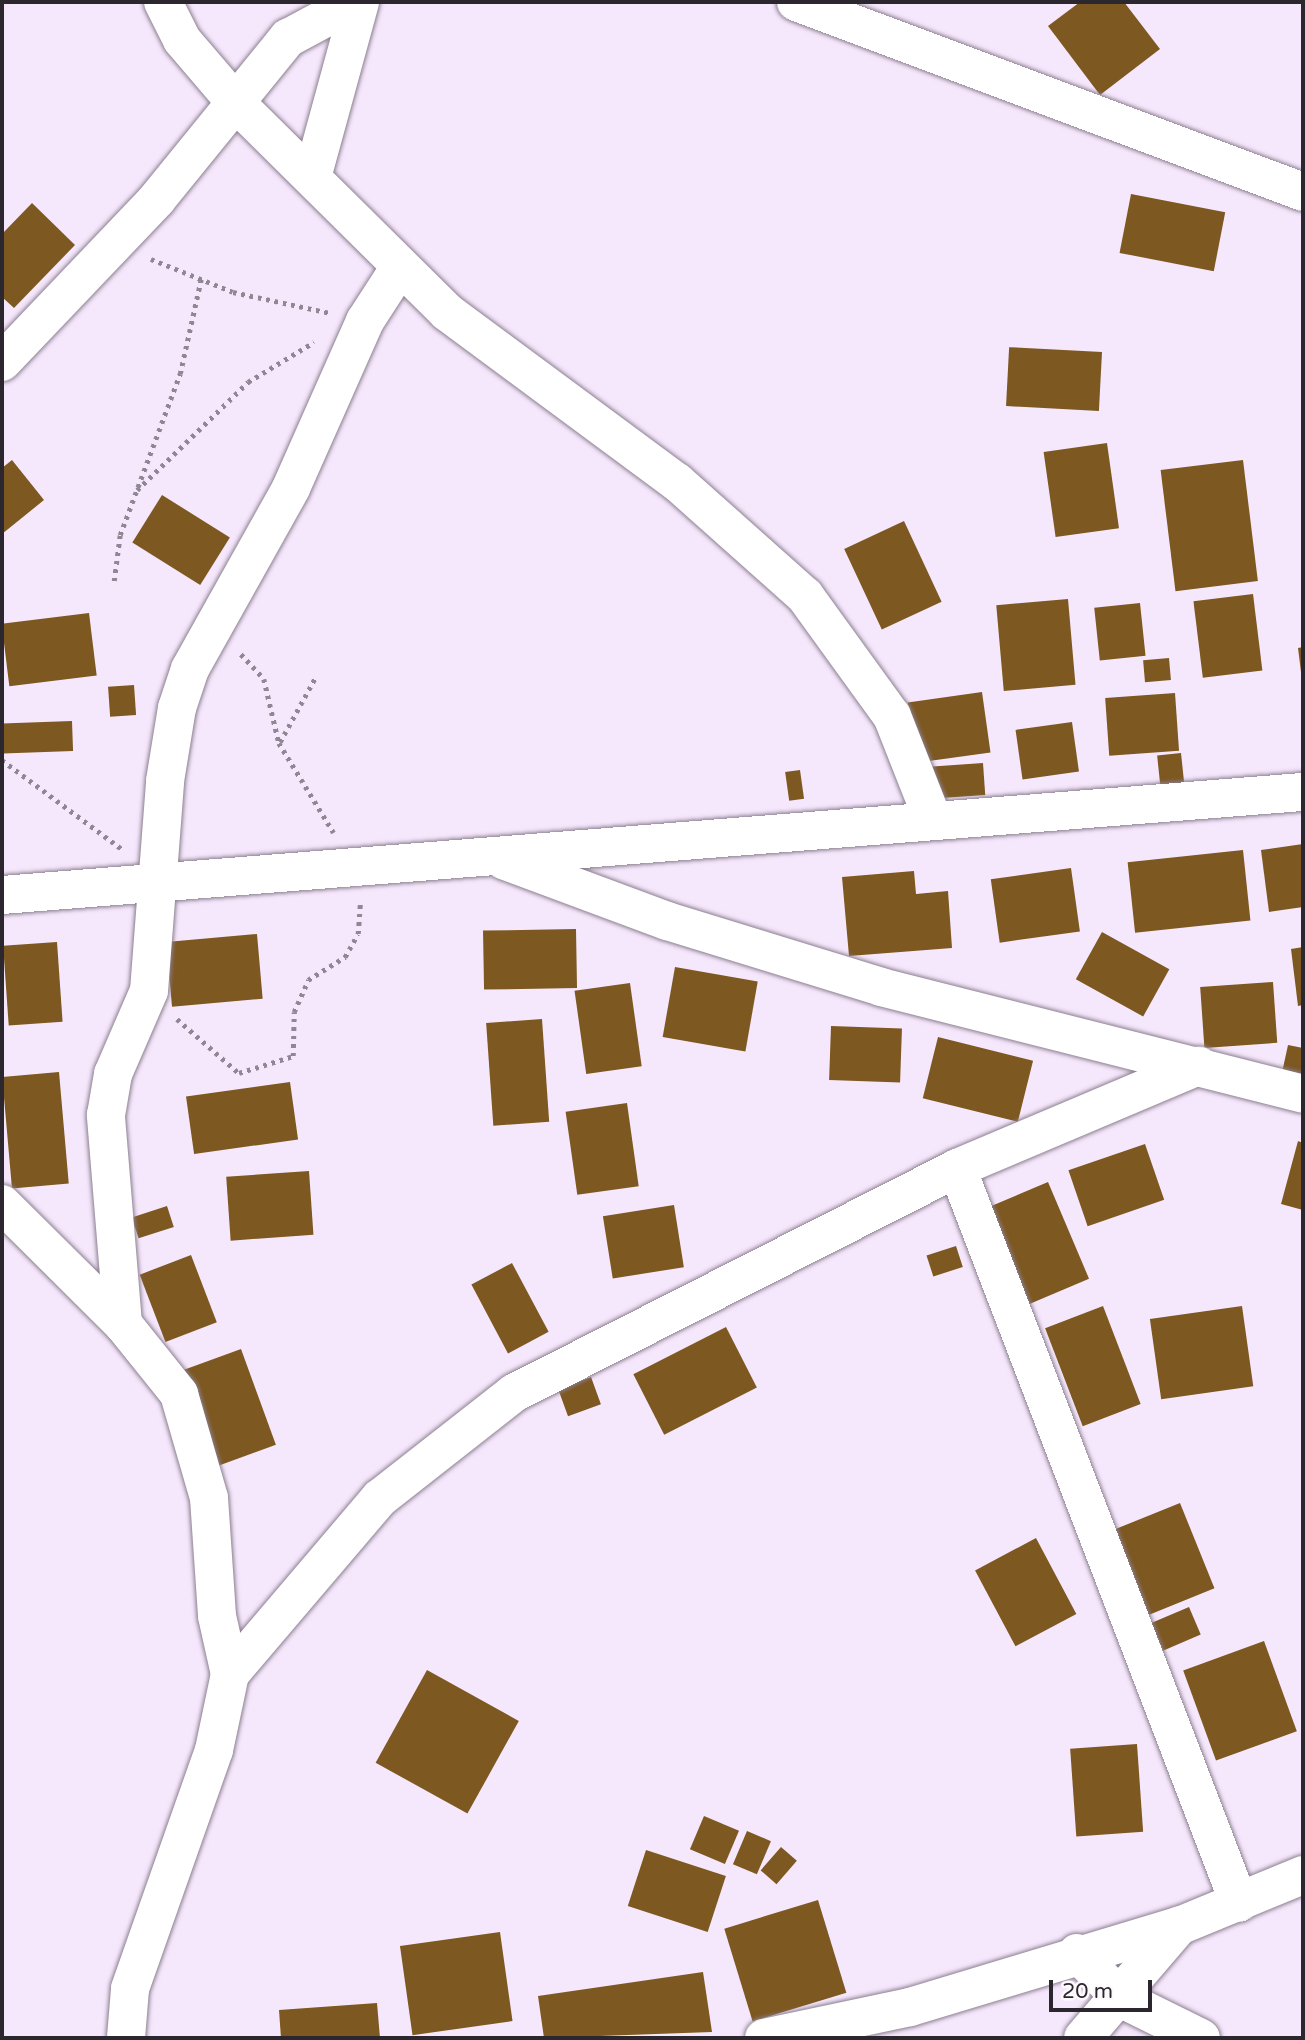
<!DOCTYPE html>
<html>
<head>
<meta charset="utf-8">
<style>
	body { margin:0 }
	#map { position:relative; width:1305px; height:2040px; overflow:hidden; background:#f6e8fc; font-family:"Varela Round",sans-serif }
	div>[style] { position:absolute }
	[style*='--x'] { left:calc(var(--x)*1px); top:calc(var(--y)*1px); width:calc(var(--w)*1px); rotate:calc(var(--a)*1deg) }
	.building>* { inset:0; background:#7d5820; transform-origin:0 0 }
	.path>* { height:4.5px; margin-top:-2.25px; transform-origin:0; background:repeating-linear-gradient(90deg,#908794 0 3.5px,transparent 0 8.5px) }
	.roads { filter:drop-shadow(0 0 2px #8b7f90) drop-shadow(0 0 2px #8b7f90) }
	.minor>* { height:38px; margin:-19px; padding:0 19px; transform-origin:19px; border-radius:19px; background:#fff }
	span { translate:-50% -50%; white-space:nowrap; text-align:center; line-height:1.15; -webkit-text-stroke:7px #fdfafe; paint-order:stroke }
	.frame { position:absolute; inset:0; border:4px solid #2c272e; pointer-events:none }
	.scale { position:absolute; left:1049px; top:1980px; width:103px; height:32px; box-sizing:border-box; border:4px solid #2c272e; border-top:0; padding-left:9px; font-size:21px; line-height:24px; white-space:nowrap; color:#2c272e; -webkit-text-stroke:5px #fdfafe; paint-order:stroke }
</style>
</head>
<body>
<div id="map">
	<div class="building">
		<div style="clip-path:polygon(1080px 2px,1124px 2px,1160px 49px,1100px 95px,1048px 26px)"></div>
		<div style="left:1131px;top:194px;width:96px;height:60px;rotate:11deg"></div>
		<div style="clip-path:polygon(32px 203px,75px 245px,14px 308px,2px 297px,2px 234px)"></div>
		<div style="left:1102px;top:352px;width:59px;height:93px;rotate:93deg"></div>
		<div style="left:1107px;top:443px;width:86px;height:64px;rotate:82deg"></div>
		<div style="clip-path:polygon(12px 460px,44px 500px,2px 534px,2px 468px)"></div>
		<div style="left:1243px;top:460px;width:122px;height:83px;rotate:83deg"></div>
		<div style="left:162px;top:495px;width:80px;height:56px;rotate:32deg"></div>
		<div style="left:904px;top:521px;width:89px;height:66px;rotate:65deg"></div>
		<div style="left:1253px;top:594px;width:77px;height:60px;rotate:83deg"></div>
		<div style="left:1068px;top:599px;width:86px;height:72px;rotate:85deg"></div>
		<div style="left:1140px;top:603px;width:53px;height:46px;rotate:84deg"></div>
		<div style="left:89px;top:613px;width:63px;height:88px;rotate:83deg"></div>
		<div style="clip-path:polygon(1303px 647px,1303px 680px,1302px 680px,1298px 648px)"></div>
		<div style="left:1169px;top:658px;width:22px;height:26px;rotate:85deg"></div>
		<div style="left:134px;top:685px;width:30px;height:26px;rotate:86deg"></div>
		<div style="left:982px;top:692px;width:61px;height:75px;rotate:82deg"></div>
		<div style="left:1175px;top:693px;width:58px;height:70px;rotate:86deg"></div>
		<div style="left:72px;top:721px;width:30px;height:70px;rotate:88deg"></div>
		<div style="left:1072px;top:722px;width:50px;height:57px;rotate:82deg"></div>
		<div style="left:1181px;top:753px;width:38px;height:24px;rotate:84deg"></div>
		<div style="left:983px;top:763px;width:32px;height:54px;rotate:86deg"></div>
		<div style="left:800px;top:770px;width:29px;height:15px;rotate:82deg"></div>
		<div style="clip-path:polygon(1303px 844px,1303px 907px,1269px 912px,1261px 850px)"></div>
		<div style="left:1243px;top:850px;width:71px;height:116px;rotate:84deg"></div>
		<div style="left:1071px;top:868px;width:64px;height:81px;rotate:82deg"></div>
		<div style="clip-path:polygon(914px 871px,916px 894px,948px 891px,952px 948px,849px 956px,842px 877px)"></div>
		<div style="left:576px;top:929px;width:59px;height:93px;rotate:89deg"></div>
		<div style="left:1102px;top:932px;width:77px;height:54px;rotate:29deg"></div>
		<div style="left:257px;top:934px;width:65px;height:91px;rotate:85deg"></div>
		<div style="left:57px;top:942px;width:80px;height:54px;rotate:86deg"></div>
		<div style="clip-path:polygon(1303px 947px,1303px 1005px,1298px 1006px,1291px 949px)"></div>
		<div style="left:675px;top:967px;width:84px;height:71px;rotate:10deg"></div>
		<div style="left:1273px;top:982px;width:61px;height:73px;rotate:86deg"></div>
		<div style="left:630px;top:983px;width:84px;height:56px;rotate:82deg"></div>
		<div style="left:542px;top:1019px;width:103px;height:56px;rotate:86deg"></div>
		<div style="left:831px;top:1026px;width:71px;height:54px;rotate:2deg"></div>
		<div style="left:938px;top:1037px;width:98px;height:63px;rotate:14deg"></div>
		<div style="clip-path:polygon(1288px 1045px,1303px 1048px,1303px 1082px,1281px 1077px)"></div>
		<div style="left:59px;top:1072px;width:112px;height:57px;rotate:85deg"></div>
		<div style="left:290px;top:1082px;width:58px;height:105px;rotate:82deg"></div>
		<div style="left:627px;top:1103px;width:84px;height:62px;rotate:82deg"></div>
		<div style="clip-path:polygon(1298px 1141px,1303px 1143px,1303px 1210px,1281px 1204px)"></div>
		<div style="left:1145px;top:1144px;width:59px;height:81px;rotate:71deg"></div>
		<div style="left:309px;top:1171px;width:64px;height:83px;rotate:86deg"></div>
		<div style="left:1048px;top:1182px;width:105px;height:66px;rotate:67deg"></div>
		<div style="left:674px;top:1205px;width:63px;height:72px;rotate:81deg"></div>
		<div style="left:167px;top:1206px;width:22px;height:37px;rotate:72deg"></div>
		<div style="left:956px;top:1246px;width:22px;height:31px;rotate:72deg"></div>
		<div style="left:191px;top:1255px;width:72px;height:55px;rotate:69deg"></div>
		<div style="left:512px;top:1263px;width:78px;height:46px;rotate:62deg"></div>
		<div style="left:1103px;top:1306px;width:105px;height:62px;rotate:69deg"></div>
		<div style="left:1242px;top:1306px;width:81px;height:93px;rotate:82deg"></div>
		<div style="left:726px;top:1327px;width:68px;height:104px;rotate:63deg"></div>
		<div style="left:241px;top:1349px;width:102px;height:62px;rotate:70deg"></div>
		<div style="left:591px;top:1377px;width:29px;height:35px;rotate:70deg"></div>
		<div style="left:1180px;top:1503px;width:92px;height:75px;rotate:68deg"></div>
		<div style="left:1036px;top:1538px;width:86px;height:69px;rotate:62deg"></div>
		<div style="left:1189px;top:1607px;width:30px;height:41px;rotate:67deg"></div>
		<div style="left:1264px;top:1641px;width:96px;height:86px;rotate:70deg"></div>
		<div style="left:427px;top:1670px;width:105px;height:106px;rotate:29deg"></div>
		<div style="left:1137px;top:1744px;width:88px;height:67px;rotate:86deg"></div>
		<div style="left:704px;top:1816px;width:38px;height:36px;rotate:23deg"></div>
		<div style="left:747px;top:1831px;width:26px;height:36px;rotate:23deg"></div>
		<div style="left:781px;top:1847px;width:21px;height:31px;rotate:41deg"></div>
		<div style="left:646px;top:1850px;width:84px;height:59px;rotate:18deg"></div>
		<div style="left:818px;top:1900px;width:97px;height:98px;rotate:73deg"></div>
		<div style="left:500px;top:1932px;width:90px;height:101px;rotate:82deg"></div>
		<div style="clip-path:polygon(703px 1972px,712px 2032px,544px 2038px,538px 1996px)"></div>
		<div style="clip-path:polygon(377px 2003px,380px 2038px,281px 2038px,279px 2010px)"></div>
	</div>
	<div class="path">
		<div style="--x:151;--y:259;--w:88;--a:21.9"></div>
		<div style="--x:233;--y:292;--w:99;--a:12.2"></div>
		<div style="--x:137;--y:490;--w:155;--a:-44.2"></div>
		<div style="--x:248;--y:382;--w:77;--a:-31.2"></div>
		<div style="--x:114;--y:581;--w:46;--a:-82.6"></div>
		<div style="--x:120;--y:535;--w:172;--a:-69.6"></div>
		<div style="--x:180;--y:374;--w:97;--a:-77.5"></div>
		<div style="--x:241;--y:654;--w:34;--a:47"></div>
		<div style="--x:264;--y:679;--w:66;--a:76.8"></div>
		<div style="--x:279;--y:743;--w:105;--a:58.6"></div>
		<div style="--x:280;--y:742;--w:73;--a:-61.3"></div>
		<div style="--x:2;--y:760;--w:149;--a:36.6"></div>
		<div style="--x:177;--y:1019;--w:82;--a:41.1"></div>
		<div style="--x:239;--y:1073;--w:57;--a:-17.5"></div>
		<div style="--x:293;--y:1056;--w:44;--a:-88.7"></div>
		<div style="--x:294;--y:1012;--w:35;--a:-66"></div>
		<div style="--x:308;--y:980;--w:44;--a:-31.9"></div>
		<div style="--x:345;--y:957;--w:26;--a:-61"></div>
		<div style="--x:358;--y:934;--w:32;--a:-86"></div>
	</div>
	<div class="roads">
		<div class="minor">
			<div style="--x:163;--y:2;--w:42;--a:63.4"></div>
			<div style="--x:182;--y:40;--w:83;--a:49.4"></div>
			<div style="--x:236;--y:103;--w:297;--a:44.7"></div>
			<div style="--x:447;--y:312;--w:286;--a:36.5"></div>
			<div style="--x:677;--y:482;--w:171;--a:41.7"></div>
			<div style="--x:805;--y:596;--w:148;--a:54.1"></div>
			<div style="--x:892;--y:716;--w:112;--a:68.5"></div>
			<div style="--x:796;--y:2;--w:541;--a:20.54"></div>
			<div style="--x:313;--y:174;--w:178;--a:-74.7"></div>
			<div style="--x:2;--y:362;--w:225;--a:-46.4"></div>
			<div style="--x:157;--y:199;--w:208;--a:-50.9"></div>
			<div style="--x:288;--y:38;--w:76;--a:-28.2"></div>
			<div style="--x:503;--y:860;--w:175;--a:20.4"></div>
			<div style="--x:667;--y:921;--w:224;--a:17.1"></div>
			<div style="--x:881;--y:987;--w:435;--a:14.2"></div>
			<div style="--x:2;--y:895;--w:1305;--a:-4.53"></div>
			<div style="--x:957;--y:1168;--w:787;--a:69.01"></div>
			<div style="--x:2;--y:1204;--w:170;--a:44.8"></div>
			<div style="--x:123;--y:1324;--w:90;--a:51.3"></div>
			<div style="--x:179;--y:1394;--w:108;--a:73.9"></div>
			<div style="--x:209;--y:1498;--w:118;--a:86.1"></div>
			<div style="--x:217;--y:1616;--w:59;--a:77.4"></div>
			<div style="--x:230;--y:1674;--w:78;--a:101.9"></div>
			<div style="--x:214;--y:1750;--w:253;--a:109.4"></div>
			<div style="--x:130;--y:1989;--w:49;--a:94.7"></div>
			<div style="--x:123;--y:1324;--w:210;--a:-94.7"></div>
			<div style="--x:106;--y:1115;--w:42;--a:-80.3"></div>
			<div style="--x:113;--y:1074;--w:90;--a:-66.6"></div>
			<div style="--x:149;--y:991;--w:211;--a:-85.6"></div>
			<div style="--x:165;--y:781;--w:74;--a:-80.7"></div>
			<div style="--x:177;--y:708;--w:41;--a:-71.6"></div>
			<div style="--x:190;--y:669;--w:207;--a:-60.8"></div>
			<div style="--x:291;--y:488;--w:183;--a:-66.1"></div>
			<div style="--x:365;--y:321;--w:64;--a:-57.1"></div>
			<div style="--x:230;--y:1674;--w:231;--a:-49.6"></div>
			<div style="--x:380;--y:1498;--w:170;--a:-38.1"></div>
			<div style="--x:514;--y:1393;--w:497;--a:-26.9"></div>
			<div style="--x:957;--y:1168;--w:263;--a:-22.9"></div>
			<div style="--x:1077;--y:1953;--w:64;--a:45.6"></div>
			<div style="--x:1122;--y:1999;--w:88;--a:26.3"></div>
			<div style="--x:764;--y:2038;--w:149;--a:-12"></div>
			<div style="--x:910;--y:2007;--w:281;--a:-16.8"></div>
			<div style="--x:1179;--y:1926;--w:134;--a:-22.4"></div>
			<div style="--x:1083;--y:2038;--w:148;--a:-49.4"></div>
		</div>
	</div>
	<div class="frame"></div>
	<div class="scale">20 m</div>
</div>
</body>
</html>
